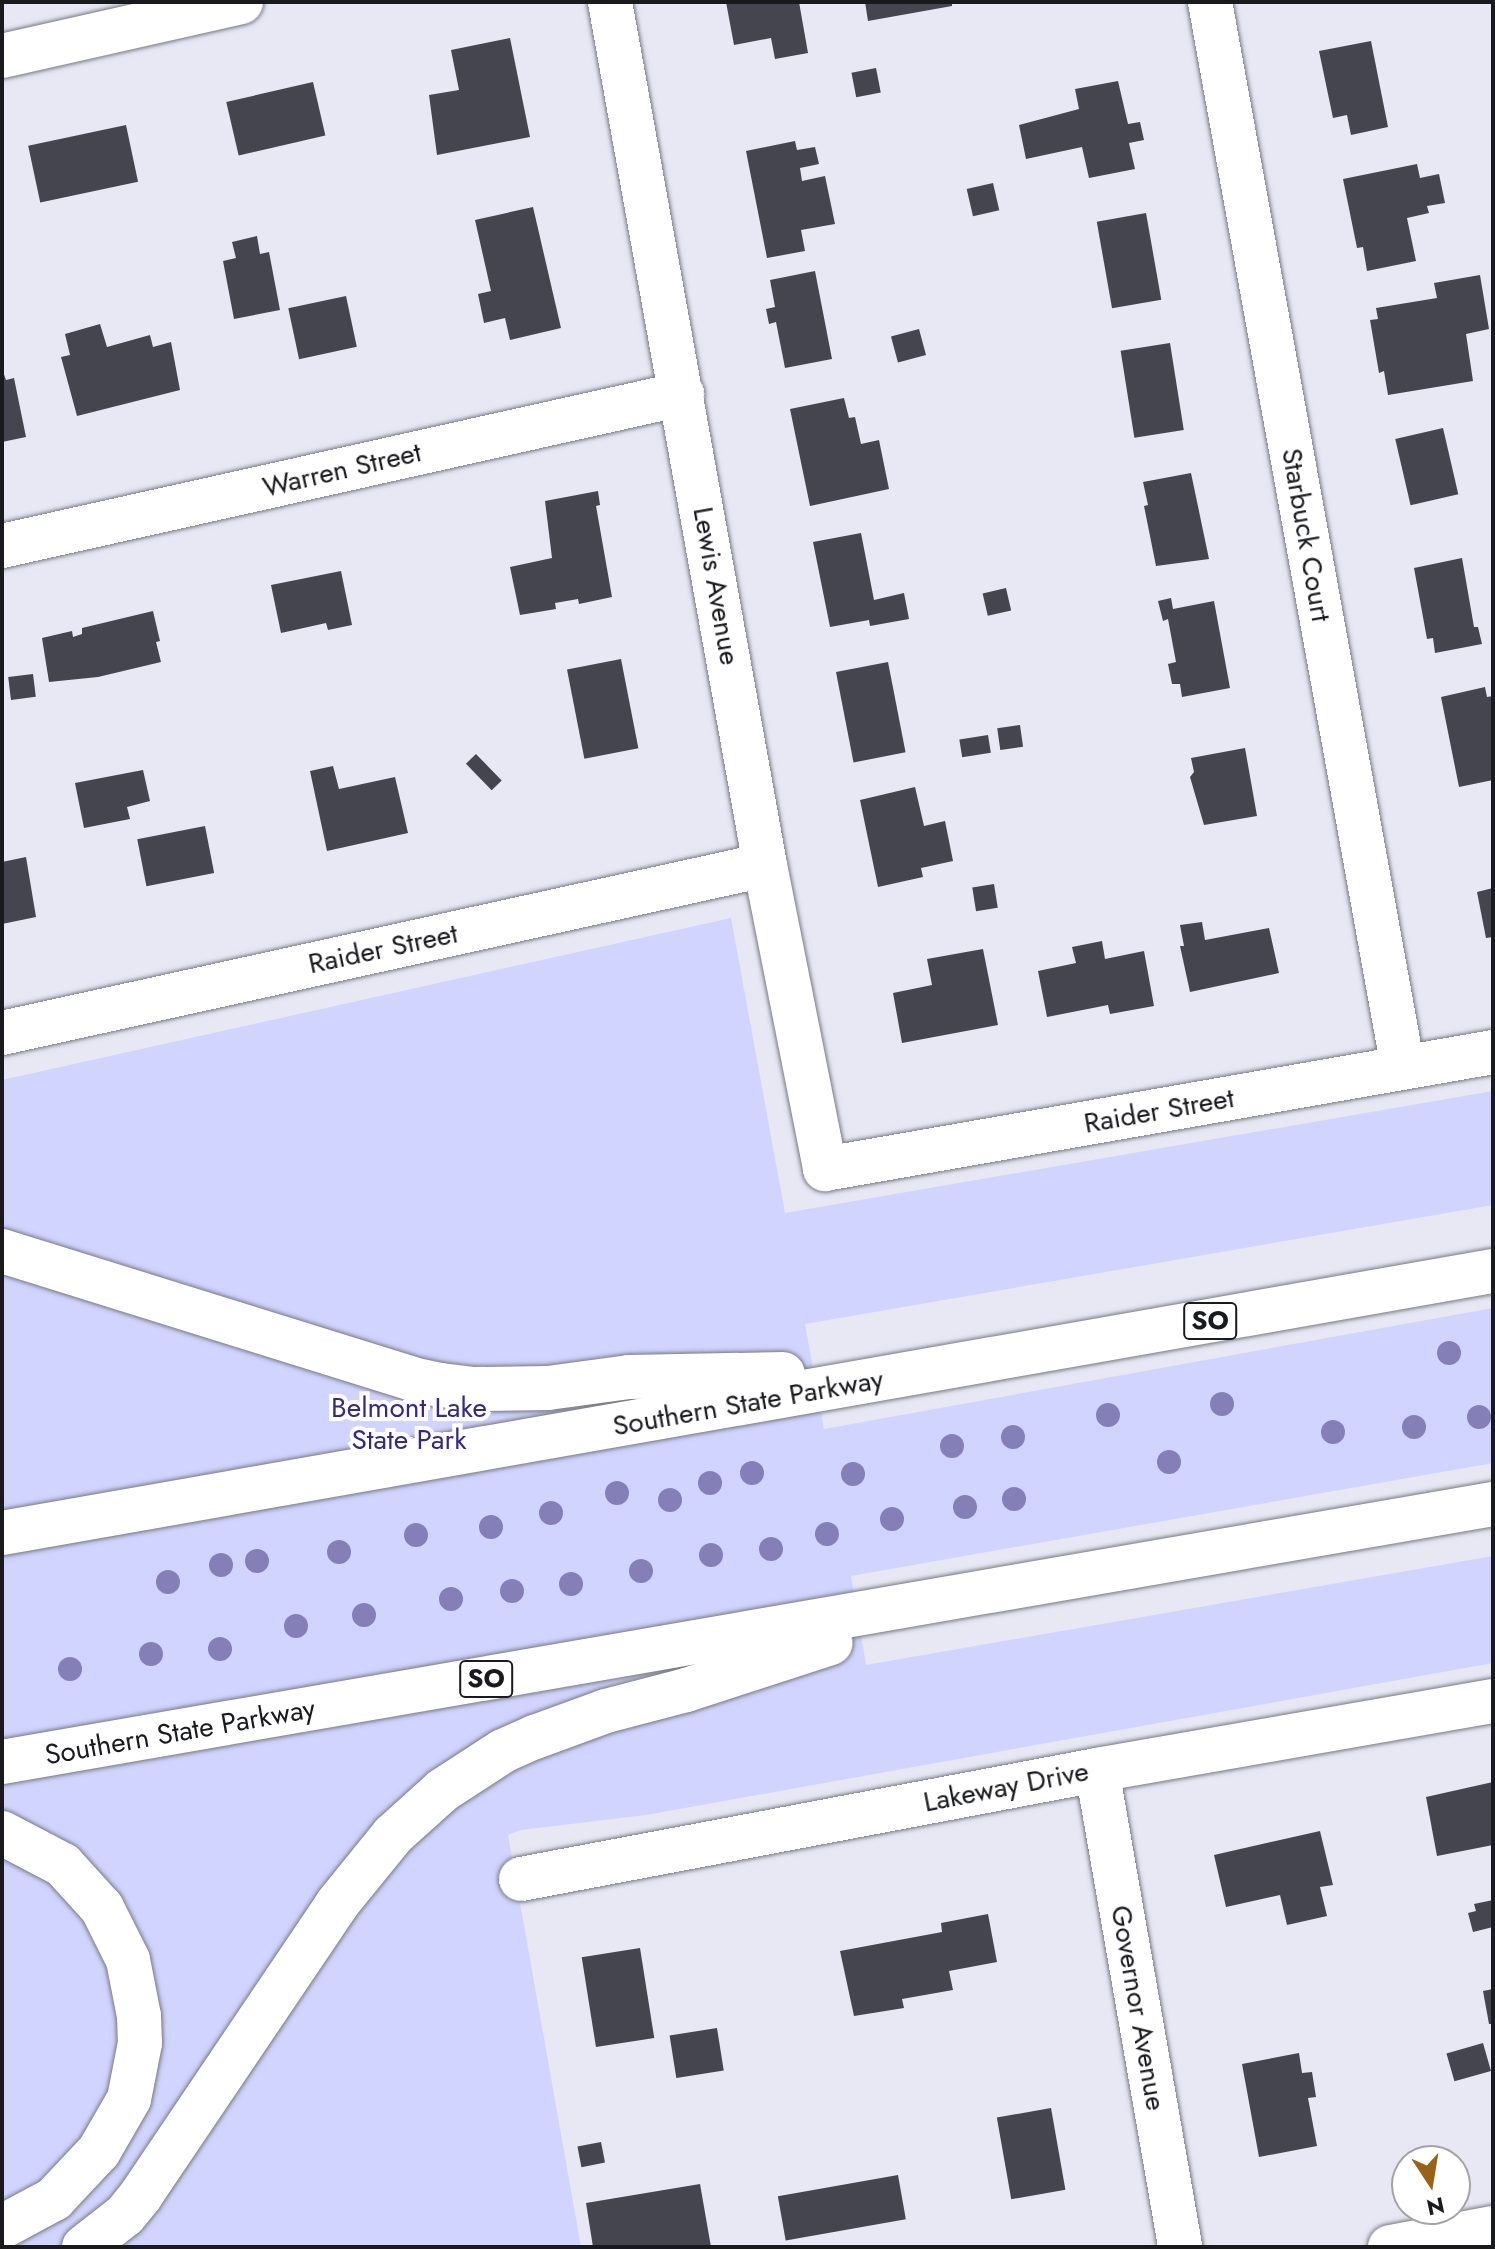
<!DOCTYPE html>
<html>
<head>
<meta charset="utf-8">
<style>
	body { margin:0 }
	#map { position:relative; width:1495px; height:2249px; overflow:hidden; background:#e7e8f4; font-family:Jost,sans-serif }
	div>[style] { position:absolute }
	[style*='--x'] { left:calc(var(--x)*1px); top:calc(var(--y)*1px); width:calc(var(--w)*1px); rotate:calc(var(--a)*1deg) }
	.green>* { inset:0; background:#d0d4fe }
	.building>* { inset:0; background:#44454e; transform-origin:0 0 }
	.roads { filter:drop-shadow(0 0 2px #787983) drop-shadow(0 0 2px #787983) }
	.street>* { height:44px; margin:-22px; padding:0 22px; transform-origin:22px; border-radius:22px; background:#fff }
	.highway>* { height:44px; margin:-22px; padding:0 22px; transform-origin:22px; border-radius:22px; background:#fff }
	.trees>* { width:24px; height:24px; margin:-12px; border-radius:50%; background:#857fb8 }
	span { translate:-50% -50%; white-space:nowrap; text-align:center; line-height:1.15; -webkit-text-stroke:8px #fff; paint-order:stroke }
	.shield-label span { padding:2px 6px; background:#fff; border:2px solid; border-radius:6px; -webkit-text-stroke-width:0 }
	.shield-label { font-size:26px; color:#191a1e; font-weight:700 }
	.street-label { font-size:28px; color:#191a1e }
	.park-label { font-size:28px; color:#342987 }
	.frame { position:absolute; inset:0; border:4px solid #191a1e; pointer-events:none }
	.north { position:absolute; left:1391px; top:2145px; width:80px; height:80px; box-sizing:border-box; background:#fff; border:2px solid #a3a3a5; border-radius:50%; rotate:168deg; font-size:22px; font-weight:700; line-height:32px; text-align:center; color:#191a1e }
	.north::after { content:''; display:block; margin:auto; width:28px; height:36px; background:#966317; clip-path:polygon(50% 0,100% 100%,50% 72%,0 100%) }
</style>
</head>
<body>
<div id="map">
	<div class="green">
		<div style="clip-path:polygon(731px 918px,785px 1213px,1493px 1091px,1493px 1205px,805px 1324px,824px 1429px,1493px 1308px,1493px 1463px,851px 1576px,866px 1665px,1493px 1556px,1493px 1663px,646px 1815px,521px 1830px,508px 1835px,581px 2247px,2px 2247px,2px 1080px)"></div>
	</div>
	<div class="building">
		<div style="clip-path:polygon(726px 2px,799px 2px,808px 53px,775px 59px,771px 38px,734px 45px)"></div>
		<div style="clip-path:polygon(865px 2px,952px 2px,952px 6px,868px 21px)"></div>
		<div style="clip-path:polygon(510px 38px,530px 137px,437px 155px,429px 95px,459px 90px,451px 50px)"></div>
		<div style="clip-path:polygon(1371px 41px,1388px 127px,1351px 135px,1347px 115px,1333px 118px,1319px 51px)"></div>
		<div style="left:876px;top:68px;width:25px;height:25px;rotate:79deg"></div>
		<div style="clip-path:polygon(1118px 81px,1128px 124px,1140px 122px,1144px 140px,1129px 143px,1135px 169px,1089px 178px,1082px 147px,1026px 159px,1019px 125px,1079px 109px,1075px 89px)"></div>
		<div style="left:313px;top:82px;width:55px;height:89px;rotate:77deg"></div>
		<div style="left:126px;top:125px;width:58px;height:100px;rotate:78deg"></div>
		<div style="clip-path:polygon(795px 141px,797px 150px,815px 147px,819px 164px,800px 168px,802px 181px,825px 176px,835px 224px,801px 230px,805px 251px,767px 258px,746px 151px)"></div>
		<div style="clip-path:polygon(1417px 164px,1420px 178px,1439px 174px,1445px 203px,1427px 206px,1429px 213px,1407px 218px,1416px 261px,1367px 271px,1363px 247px,1357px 248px,1343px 179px)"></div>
		<div style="left:993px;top:183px;width:28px;height:27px;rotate:77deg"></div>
		<div style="clip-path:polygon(533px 207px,561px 328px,510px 340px,505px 318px,484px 323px,478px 294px,491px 291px,475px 220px)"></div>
		<div style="left:1146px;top:213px;width:88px;height:50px;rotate:80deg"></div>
		<div style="clip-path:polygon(257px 236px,260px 254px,269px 252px,280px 310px,234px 319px,223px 261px,236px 258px,232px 242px)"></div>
		<div style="clip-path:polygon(815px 271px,832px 359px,785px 368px,776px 322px,769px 324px,766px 309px,775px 307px,770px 280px)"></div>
		<div style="clip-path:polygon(1480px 275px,1489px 329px,1466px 334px,1473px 381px,1388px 395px,1384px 371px,1379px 373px,1370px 320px,1378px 319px,1376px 308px,1437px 298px,1434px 283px)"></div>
		<div style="left:346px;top:296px;width:52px;height:59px;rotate:78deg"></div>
		<div style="clip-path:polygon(100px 324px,107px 347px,150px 335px,153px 347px,171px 342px,180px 390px,77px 416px,61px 357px,70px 355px,65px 334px)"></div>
		<div style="left:919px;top:329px;width:27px;height:29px;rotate:75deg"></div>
		<div style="left:1170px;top:343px;width:88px;height:50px;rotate:81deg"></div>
		<div style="clip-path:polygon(2px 369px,6px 380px,14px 378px,26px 437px,2px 442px)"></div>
		<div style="clip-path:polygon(844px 398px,849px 418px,855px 417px,861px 444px,879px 440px,889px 489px,810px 506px,790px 409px)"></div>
		<div style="left:1443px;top:428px;width:68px;height:49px;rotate:77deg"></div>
		<div style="clip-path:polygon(1191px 473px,1209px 559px,1156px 566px,1144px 506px,1148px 505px,1143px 482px)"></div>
		<div style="clip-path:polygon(598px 491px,600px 505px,596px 506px,612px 597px,579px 604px,578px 599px,555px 603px,556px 609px,520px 615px,510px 567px,552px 558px,545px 501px)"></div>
		<div style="clip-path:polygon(861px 533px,874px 600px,904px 593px,909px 619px,870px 626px,869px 620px,830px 627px,813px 542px)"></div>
		<div style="clip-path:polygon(1462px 558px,1474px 627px,1478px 627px,1482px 644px,1435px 653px,1433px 638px,1427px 639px,1414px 568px)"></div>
		<div style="clip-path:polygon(341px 571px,352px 625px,328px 630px,326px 623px,281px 633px,271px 585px)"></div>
		<div style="left:1006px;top:588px;width:23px;height:24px;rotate:77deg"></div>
		<div style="clip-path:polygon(1171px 598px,1173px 609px,1214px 601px,1230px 688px,1182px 697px,1180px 684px,1172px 684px,1168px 664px,1176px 662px,1168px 619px,1163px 621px,1158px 601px)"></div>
		<div style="clip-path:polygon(153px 611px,160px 641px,156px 642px,161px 662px,98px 677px,49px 682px,42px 638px,72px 631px,73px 637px,82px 634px,82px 628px)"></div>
		<div style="left:621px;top:659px;width:91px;height:55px;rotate:79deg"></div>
		<div style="left:888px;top:662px;width:92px;height:53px;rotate:79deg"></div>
		<div style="left:33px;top:674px;width:23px;height:25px;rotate:83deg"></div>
		<div style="clip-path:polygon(1485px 687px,1487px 697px,1493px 696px,1493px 780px,1459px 787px,1441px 697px)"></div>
		<div style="left:1020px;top:725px;width:22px;height:23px;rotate:82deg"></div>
		<div style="left:988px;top:735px;width:18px;height:29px;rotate:81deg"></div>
		<div style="clip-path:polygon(1245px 748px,1257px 816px,1204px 825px,1190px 777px,1194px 772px,1191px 758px)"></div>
		<div style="left:476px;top:754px;width:37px;height:14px;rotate:46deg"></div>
		<div style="clip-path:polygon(333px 766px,339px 789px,395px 777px,408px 833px,327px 851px,310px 771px)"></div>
		<div style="clip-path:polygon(143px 770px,150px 801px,127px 807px,130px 819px,84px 828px,75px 783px)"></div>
		<div style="clip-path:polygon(915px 787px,924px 826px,945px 821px,953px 861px,921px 868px,923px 877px,878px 887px,860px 800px)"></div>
		<div style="left:205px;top:826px;width:48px;height:69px;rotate:79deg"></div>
		<div style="clip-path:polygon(26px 857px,36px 917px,2px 924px,2px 862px)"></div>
		<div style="left:994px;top:884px;width:24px;height:22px;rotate:81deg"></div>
		<div style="clip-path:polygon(1493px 888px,1493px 937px,1486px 938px,1477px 892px)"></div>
		<div style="clip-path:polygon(1202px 922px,1205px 940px,1269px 928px,1279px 973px,1190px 992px,1180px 946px,1184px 946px,1180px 925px)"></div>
		<div style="clip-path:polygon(1102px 941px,1105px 959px,1144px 951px,1154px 1006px,1110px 1014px,1108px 1005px,1047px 1017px,1038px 971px,1076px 963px,1072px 947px)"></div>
		<div style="clip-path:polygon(983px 949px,998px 1025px,902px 1043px,893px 993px,932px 985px,927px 959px)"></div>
		<div style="clip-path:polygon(1493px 1782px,1493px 1845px,1437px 1856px,1426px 1797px)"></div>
		<div style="clip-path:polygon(1320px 1831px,1333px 1885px,1320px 1887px,1327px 1916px,1287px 1925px,1280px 1895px,1226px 1907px,1214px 1855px)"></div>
		<div style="clip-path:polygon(1493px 1900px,1493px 1927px,1473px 1932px,1468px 1913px,1476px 1911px,1474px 1904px)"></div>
		<div style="clip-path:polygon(988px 1914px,997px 1962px,949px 1971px,953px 1990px,902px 1999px,904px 2008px,854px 2016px,840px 1951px,942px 1932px,941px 1923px)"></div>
		<div style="left:640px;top:1948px;width:91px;height:59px;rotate:81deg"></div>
		<div style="clip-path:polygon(1493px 1989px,1493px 2024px,1489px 2024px,1483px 1991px)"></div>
		<div style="left:717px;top:2028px;width:43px;height:48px;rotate:81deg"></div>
		<div style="left:1483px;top:2043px;width:29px;height:38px;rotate:74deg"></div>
		<div style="clip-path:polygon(1299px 2053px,1302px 2073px,1312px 2072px,1316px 2097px,1308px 2098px,1317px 2146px,1259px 2157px,1242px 2064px)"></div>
		<div style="left:1051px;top:2108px;width:83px;height:55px;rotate:80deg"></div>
		<div style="left:601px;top:2142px;width:21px;height:24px;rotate:79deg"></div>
		<div style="left:898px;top:2175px;width:45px;height:122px;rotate:80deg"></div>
		<div style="clip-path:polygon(700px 2184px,711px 2247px,593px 2247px,586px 2203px)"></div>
	</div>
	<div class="roads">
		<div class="street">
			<div style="--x:610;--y:2;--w:877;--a:79.82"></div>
			<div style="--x:765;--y:865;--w:310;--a:78.8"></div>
			<div style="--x:825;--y:1169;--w:678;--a:-9.93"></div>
			<div style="--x:1210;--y:2;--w:1083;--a:79.74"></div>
			<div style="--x:2;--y:56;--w:245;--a:-12.7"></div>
			<div style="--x:2;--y:546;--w:697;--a:-12.6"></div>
			<div style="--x:2;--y:1033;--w:781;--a:-12.42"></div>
			<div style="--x:1097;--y:1770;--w:484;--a:80.1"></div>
			<div style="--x:521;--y:1879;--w:586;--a:-10.72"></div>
			<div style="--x:1097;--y:1770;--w:402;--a:-9.9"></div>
			<div style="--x:1390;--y:2247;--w:105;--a:-10.5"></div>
		</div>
		<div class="highway">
			<div style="--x:2;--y:1251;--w:430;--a:17.3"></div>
			<div style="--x:412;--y:1379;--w:30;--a:12"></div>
			<div style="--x:441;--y:1385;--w:35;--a:7"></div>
			<div style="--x:476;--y:1389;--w:72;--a:-0.8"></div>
			<div style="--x:548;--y:1388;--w:82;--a:-7.7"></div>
			<div style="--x:629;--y:1377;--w:154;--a:-1.1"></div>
			<div style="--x:2;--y:1533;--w:1514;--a:-9.97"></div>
			<div style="--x:2;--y:1762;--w:1513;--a:-9.82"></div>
			<div style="--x:2;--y:1833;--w:69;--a:27.7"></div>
			<div style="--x:63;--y:1865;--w:58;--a:47.8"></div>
			<div style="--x:102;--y:1908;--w:58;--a:63.4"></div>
			<div style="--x:128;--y:1960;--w:57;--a:78.9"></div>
			<div style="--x:139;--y:2016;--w:27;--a:88"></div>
			<div style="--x:140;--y:2043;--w:57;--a:101.1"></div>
			<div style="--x:129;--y:2099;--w:60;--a:120"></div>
			<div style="--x:99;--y:2151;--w:66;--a:133.2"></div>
			<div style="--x:54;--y:2199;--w:59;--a:151.7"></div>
			<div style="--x:84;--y:2247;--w:52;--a:-38"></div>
			<div style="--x:125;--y:2215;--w:26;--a:-51"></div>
			<div style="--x:141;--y:2195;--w:351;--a:-56"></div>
			<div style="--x:337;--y:1904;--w:89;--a:-50.9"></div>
			<div style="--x:393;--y:1835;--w:67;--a:-42"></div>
			<div style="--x:443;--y:1790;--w:72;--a:-33"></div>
			<div style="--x:503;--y:1751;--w:35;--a:-24"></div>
			<div style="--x:535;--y:1737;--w:76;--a:-20.1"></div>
			<div style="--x:606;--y:1711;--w:83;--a:-14.7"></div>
			<div style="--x:686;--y:1690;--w:152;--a:-18"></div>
		</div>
	</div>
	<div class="trees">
		<div style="left:1449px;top:1353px"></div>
		<div style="left:1222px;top:1404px"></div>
		<div style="left:1108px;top:1415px"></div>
		<div style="left:1479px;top:1417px"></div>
		<div style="left:1414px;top:1427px"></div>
		<div style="left:1333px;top:1432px"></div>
		<div style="left:1013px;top:1437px"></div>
		<div style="left:952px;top:1446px"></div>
		<div style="left:1169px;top:1462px"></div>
		<div style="left:752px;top:1473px"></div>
		<div style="left:853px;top:1474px"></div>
		<div style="left:710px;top:1483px"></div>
		<div style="left:617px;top:1493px"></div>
		<div style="left:1014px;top:1499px"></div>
		<div style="left:670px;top:1500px"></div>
		<div style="left:965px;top:1507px"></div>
		<div style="left:551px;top:1513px"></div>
		<div style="left:892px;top:1519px"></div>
		<div style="left:491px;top:1527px"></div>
		<div style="left:827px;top:1534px"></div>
		<div style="left:416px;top:1535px"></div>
		<div style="left:771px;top:1549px"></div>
		<div style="left:339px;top:1552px"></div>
		<div style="left:711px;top:1555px"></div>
		<div style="left:257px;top:1561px"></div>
		<div style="left:221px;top:1565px"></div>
		<div style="left:641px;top:1571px"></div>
		<div style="left:168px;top:1582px"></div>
		<div style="left:571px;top:1584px"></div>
		<div style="left:512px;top:1591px"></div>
		<div style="left:451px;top:1599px"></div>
		<div style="left:364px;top:1615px"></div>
		<div style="left:296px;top:1626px"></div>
		<div style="left:220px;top:1649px"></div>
		<div style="left:151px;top:1654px"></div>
		<div style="left:70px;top:1669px"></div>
	</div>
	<div class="shield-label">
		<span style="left:1210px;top:1321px">SO</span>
		<span style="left:486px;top:1679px">SO</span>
	</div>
	<div class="street-label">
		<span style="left:342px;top:470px;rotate:-13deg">Warren Street</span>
		<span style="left:1306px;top:535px;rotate:80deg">Starbuck Court</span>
		<span style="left:716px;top:586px;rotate:80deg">Lewis Avenue</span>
		<span style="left:383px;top:949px;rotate:-12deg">Raider Street</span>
		<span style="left:1159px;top:1111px;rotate:-10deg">Raider Street</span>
		<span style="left:748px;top:1403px;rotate:-10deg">Southern State Parkway</span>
		<span style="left:180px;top:1732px;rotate:-10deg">Southern State Parkway</span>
		<span style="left:1006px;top:1787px;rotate:-11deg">Lakeway Drive</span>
		<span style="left:1138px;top:2008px;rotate:80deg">Governor Avenue</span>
	</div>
	<div class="park-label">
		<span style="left:409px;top:1424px">Belmont Lake<br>State Park</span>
	</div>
	<div class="frame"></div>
	<div class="north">N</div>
</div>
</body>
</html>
